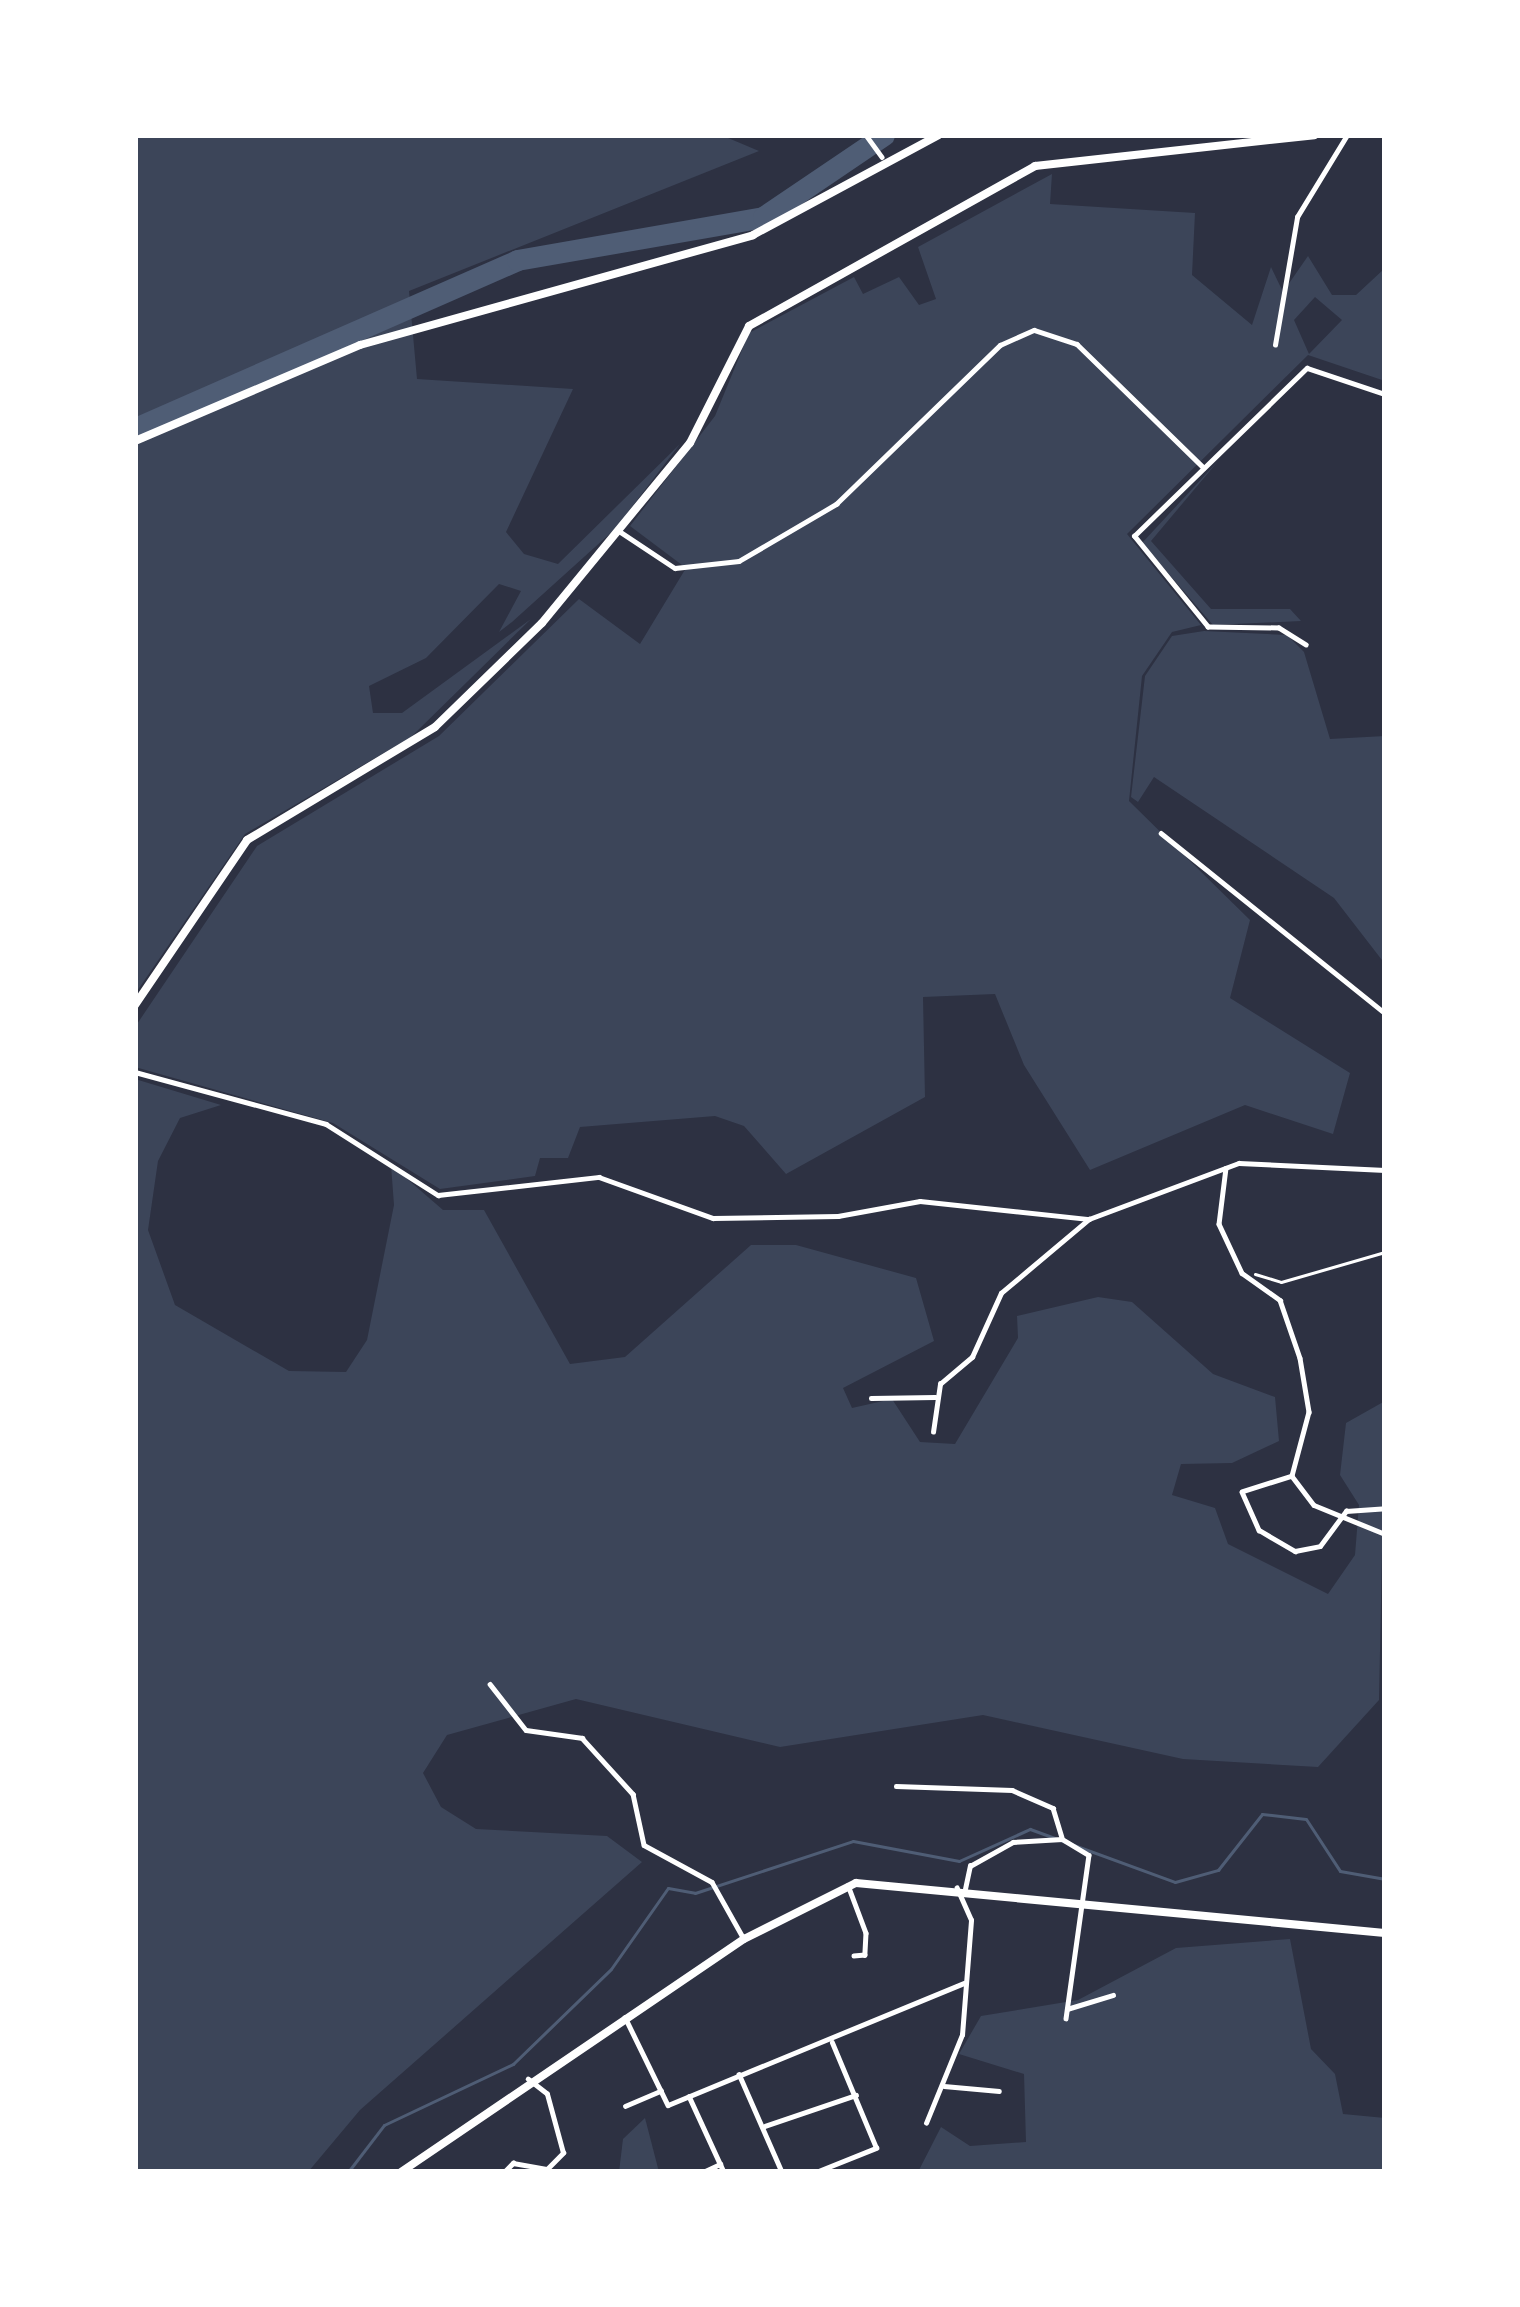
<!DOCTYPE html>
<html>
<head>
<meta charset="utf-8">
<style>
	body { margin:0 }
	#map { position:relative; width:1520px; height:2307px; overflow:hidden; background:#2d3142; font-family:"Source Sans 3",sans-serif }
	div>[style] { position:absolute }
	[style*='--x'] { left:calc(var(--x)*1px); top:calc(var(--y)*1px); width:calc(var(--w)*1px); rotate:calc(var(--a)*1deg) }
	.green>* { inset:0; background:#3c4559 }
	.stream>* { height:3px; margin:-1.5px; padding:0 1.5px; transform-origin:1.5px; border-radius:1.5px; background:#4f5d75 }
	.river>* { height:21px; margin:-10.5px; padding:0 10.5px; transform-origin:10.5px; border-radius:10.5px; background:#4f5d75 }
	.path>* { height:3px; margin:-1.5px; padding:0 1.5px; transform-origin:1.5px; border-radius:1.5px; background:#fff }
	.minor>* { height:4.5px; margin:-2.25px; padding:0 2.25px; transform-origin:2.25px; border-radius:2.25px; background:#fff }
	.secondary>* { height:8px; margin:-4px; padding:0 4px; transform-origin:4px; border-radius:4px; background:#fff }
	.primary>* { height:8px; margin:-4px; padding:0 4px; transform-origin:4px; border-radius:4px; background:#fff }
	span { translate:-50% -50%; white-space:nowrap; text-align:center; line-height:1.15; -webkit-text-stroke:12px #fff; paint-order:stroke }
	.frame { position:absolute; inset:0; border:138px solid #fff; pointer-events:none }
</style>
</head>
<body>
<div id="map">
	<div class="green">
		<div style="clip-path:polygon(135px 135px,721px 135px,759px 151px,409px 291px,417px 379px,573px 389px,506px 532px,524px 554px,558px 564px,680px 444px,615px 529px,512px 622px,499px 632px,521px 591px,499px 584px,426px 658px,369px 686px,373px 713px,402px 713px,531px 619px,411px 737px,245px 834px,135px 994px)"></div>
		<div style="clip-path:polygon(evenodd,1052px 174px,1050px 204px,1195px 213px,1192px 275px,1252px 325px,1271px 267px,1283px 292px,1308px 256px,1332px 295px,1356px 295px,1384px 269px,1385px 248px,1385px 381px,1308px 355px,1127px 534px,1201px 625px,1172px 632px,1142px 676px,1129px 801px,1250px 920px,1230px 998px,1350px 1073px,1333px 1134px,1245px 1105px,1090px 1170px,1024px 1065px,995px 994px,923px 997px,925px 1097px,786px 1174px,744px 1126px,715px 1116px,580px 1127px,568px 1158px,540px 1158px,535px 1176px,440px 1189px,333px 1123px,135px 1067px,135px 1027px,257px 846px,439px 736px,579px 599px,640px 644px,686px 568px,630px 526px,715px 416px,749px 333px,854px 277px,863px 294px,899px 277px,919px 305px,936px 299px,918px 247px,1052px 174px,1315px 297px,1342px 320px,1309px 354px,1294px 320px,1315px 297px)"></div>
		<div style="clip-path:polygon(1219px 460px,1151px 541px,1211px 609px,1290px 609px,1301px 621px,1213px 625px,1142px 543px)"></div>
		<div style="clip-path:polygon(1204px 631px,1287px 635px,1304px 652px,1330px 739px,1385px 736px,1385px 964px,1334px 898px,1154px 777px,1138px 802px,1131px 797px,1145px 676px,1172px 636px)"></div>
		<div style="clip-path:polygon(135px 1079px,221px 1105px,180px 1118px,158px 1161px,148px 1230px,175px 1305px,289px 1371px,346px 1372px,367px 1340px,394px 1205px,391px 1165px,443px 1210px,484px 1210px,570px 1364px,625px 1357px,751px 1245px,796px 1245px,916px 1278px,934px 1341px,843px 1388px,852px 1408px,892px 1399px,920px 1442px,955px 1444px,1018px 1338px,1017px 1316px,1098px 1297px,1132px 1302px,1213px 1374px,1275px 1397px,1279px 1441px,1232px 1463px,1181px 1464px,1172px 1495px,1215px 1508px,1228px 1544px,1328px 1594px,1355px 1555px,1359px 1505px,1340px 1475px,1346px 1423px,1385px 1401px,1379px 1700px,1318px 1767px,1183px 1759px,983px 1715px,780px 1747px,576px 1699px,447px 1735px,423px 1773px,441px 1807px,476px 1829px,607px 1836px,642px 1862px,360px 2110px,308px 2172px,135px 2172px)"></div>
		<div style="clip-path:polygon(1290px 1939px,1311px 2049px,1335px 2074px,1343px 2114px,1385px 2118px,1385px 2172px,918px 2172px,941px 2127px,970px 2146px,1026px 2142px,1024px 2074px,959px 2054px,981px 2016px,1078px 2000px,1176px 1948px)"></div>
		<div style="clip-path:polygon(645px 2118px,659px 2172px,619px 2172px,623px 2139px)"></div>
	</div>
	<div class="stream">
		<div style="--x:348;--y:2172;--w:59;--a:-52.5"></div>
		<div style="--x:384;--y:2125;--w:143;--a:-25.3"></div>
		<div style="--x:513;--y:2064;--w:136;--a:-44.1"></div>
		<div style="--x:611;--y:1969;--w:99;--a:-54.9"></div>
		<div style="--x:668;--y:1888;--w:27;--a:10"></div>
		<div style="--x:695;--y:1893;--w:166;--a:-18.2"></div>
		<div style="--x:853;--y:1841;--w:108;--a:10.7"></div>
		<div style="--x:959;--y:1861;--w:78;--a:-24.3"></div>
		<div style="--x:1030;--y:1829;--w:154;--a:20.1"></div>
		<div style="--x:1175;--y:1882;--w:45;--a:-15.6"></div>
		<div style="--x:1218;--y:1870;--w:71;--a:-51.8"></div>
		<div style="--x:1262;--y:1814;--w:44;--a:6.5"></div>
		<div style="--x:1306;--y:1819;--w:62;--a:56.8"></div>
		<div style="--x:1340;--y:1871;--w:46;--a:10.1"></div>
	</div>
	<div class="river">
		<div style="--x:135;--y:428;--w:417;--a:-23.7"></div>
		<div style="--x:517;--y:260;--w:250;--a:-9.9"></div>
		<div style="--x:763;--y:217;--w:146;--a:-34.1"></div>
	</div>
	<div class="path">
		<div style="--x:1255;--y:1274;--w:27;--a:17"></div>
		<div style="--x:1281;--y:1282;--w:108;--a:-16.1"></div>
	</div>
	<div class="minor">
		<div style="--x:866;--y:135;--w:27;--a:54"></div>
		<div style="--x:1275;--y:345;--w:130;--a:-80.2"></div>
		<div style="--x:1297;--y:217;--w:96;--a:-58.6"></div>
		<div style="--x:619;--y:531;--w:67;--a:33.5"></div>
		<div style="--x:675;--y:568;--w:64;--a:-6.2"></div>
		<div style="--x:739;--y:561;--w:113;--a:-30.4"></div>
		<div style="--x:836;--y:504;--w:228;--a:-44.1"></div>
		<div style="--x:1000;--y:345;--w:37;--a:-24"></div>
		<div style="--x:1034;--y:330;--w:45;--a:18"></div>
		<div style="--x:1077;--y:344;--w:177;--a:44.3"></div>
		<div style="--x:1306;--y:645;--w:32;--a:-148"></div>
		<div style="--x:1279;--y:628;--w:71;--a:-179.2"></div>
		<div style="--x:1208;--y:627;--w:117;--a:-129.1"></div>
		<div style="--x:1134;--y:536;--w:241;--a:-44.2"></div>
		<div style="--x:1307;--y:368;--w:82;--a:18.4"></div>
		<div style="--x:1161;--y:833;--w:287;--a:38.8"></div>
		<div style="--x:135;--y:1072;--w:198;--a:15.2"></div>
		<div style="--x:326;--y:1124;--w:133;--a:32.4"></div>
		<div style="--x:438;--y:1195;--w:162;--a:-6.4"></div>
		<div style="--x:599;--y:1177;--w:121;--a:19.8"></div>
		<div style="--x:713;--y:1218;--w:125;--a:-0.9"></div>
		<div style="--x:838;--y:1216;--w:83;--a:-10.4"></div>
		<div style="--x:920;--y:1201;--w:170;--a:6.1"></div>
		<div style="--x:1089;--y:1219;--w:160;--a:-20.5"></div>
		<div style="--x:1239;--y:1163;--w:146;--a:2.7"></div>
		<div style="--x:1226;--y:1168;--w:56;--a:97.1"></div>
		<div style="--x:1219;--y:1224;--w:54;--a:64.9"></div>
		<div style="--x:1242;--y:1273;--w:47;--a:35.4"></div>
		<div style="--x:1280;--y:1300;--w:61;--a:71"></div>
		<div style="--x:1300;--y:1358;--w:55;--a:80.5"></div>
		<div style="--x:1309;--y:1412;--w:66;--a:104.9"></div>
		<div style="--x:1292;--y:1476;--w:36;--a:53"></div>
		<div style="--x:1314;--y:1505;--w:77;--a:22.2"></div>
		<div style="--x:871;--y:1398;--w:64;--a:-0.9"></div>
		<div style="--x:933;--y:1432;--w:49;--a:-81.7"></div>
		<div style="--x:940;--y:1384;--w:42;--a:-40.2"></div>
		<div style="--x:972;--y:1357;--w:70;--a:-65.6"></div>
		<div style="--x:1001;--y:1293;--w:115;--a:-40.1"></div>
		<div style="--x:1292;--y:1476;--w:52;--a:162.3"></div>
		<div style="--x:1242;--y:1492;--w:42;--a:65.9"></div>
		<div style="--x:1259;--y:1530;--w:42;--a:30.3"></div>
		<div style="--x:1295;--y:1551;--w:25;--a:-11"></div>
		<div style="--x:1320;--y:1546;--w:44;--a:-53.4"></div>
		<div style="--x:1346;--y:1511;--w:39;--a:-4"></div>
		<div style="--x:490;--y:1684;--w:58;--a:52"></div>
		<div style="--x:526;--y:1730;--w:57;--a:8.1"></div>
		<div style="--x:582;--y:1738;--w:76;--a:47.7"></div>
		<div style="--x:633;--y:1794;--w:52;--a:77.8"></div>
		<div style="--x:644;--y:1845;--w:77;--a:28.6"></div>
		<div style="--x:712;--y:1882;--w:65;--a:60.7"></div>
		<div style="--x:896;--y:1786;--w:116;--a:2"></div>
		<div style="--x:1012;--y:1790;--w:45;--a:23.7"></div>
		<div style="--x:1053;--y:1808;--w:30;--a:73"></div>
		<div style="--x:848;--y:1885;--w:51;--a:69.4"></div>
		<div style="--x:866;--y:1933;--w:22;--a:93"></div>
		<div style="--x:865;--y:1955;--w:11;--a:175"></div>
		<div style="--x:965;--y:1889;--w:24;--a:-78"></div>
		<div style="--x:970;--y:1866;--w:49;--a:-29.2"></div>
		<div style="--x:1013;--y:1842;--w:49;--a:-3.5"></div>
		<div style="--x:1062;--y:1839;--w:31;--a:31"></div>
		<div style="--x:1089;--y:1855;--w:165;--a:98"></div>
		<div style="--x:1067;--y:2009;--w:48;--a:-16.9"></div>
		<div style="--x:625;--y:2017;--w:98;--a:64"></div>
		<div style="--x:668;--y:2105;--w:320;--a:-22.4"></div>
		<div style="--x:739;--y:2074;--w:107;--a:66.3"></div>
		<div style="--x:944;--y:2086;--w:55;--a:5.2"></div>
		<div style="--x:689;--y:2096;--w:84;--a:65.3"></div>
		<div style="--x:625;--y:2106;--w:39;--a:-23"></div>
		<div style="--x:926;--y:2123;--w:95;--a:-67.8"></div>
		<div style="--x:962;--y:2035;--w:115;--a:-85.5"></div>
		<div style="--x:971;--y:1920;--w:35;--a:-114"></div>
		<div style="--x:765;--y:2126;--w:96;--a:-18.8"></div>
		<div style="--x:504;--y:2172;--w:13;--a:-45"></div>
		<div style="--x:513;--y:2163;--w:35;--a:10"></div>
		<div style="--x:547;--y:2169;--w:23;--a:-45"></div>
		<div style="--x:563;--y:2153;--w:61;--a:-105.2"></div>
		<div style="--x:547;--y:2094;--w:24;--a:-142"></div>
		<div style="--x:703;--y:2172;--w:19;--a:-25"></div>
		<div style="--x:816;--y:2172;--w:65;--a:-21.8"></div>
		<div style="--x:876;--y:2148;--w:114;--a:-112.7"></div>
	</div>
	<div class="secondary">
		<div style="--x:401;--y:2172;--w:415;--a:-34.2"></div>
		<div style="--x:744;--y:1939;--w:125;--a:-26.6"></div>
		<div style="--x:856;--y:1883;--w:531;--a:5.4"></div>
	</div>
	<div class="primary">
		<div style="--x:135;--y:441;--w:245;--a:-23.1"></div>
		<div style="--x:360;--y:345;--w:408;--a:-15.6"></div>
		<div style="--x:753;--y:235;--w:211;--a:-28.3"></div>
		<div style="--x:135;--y:1005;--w:199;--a:-55.8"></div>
		<div style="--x:247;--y:840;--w:219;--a:-31"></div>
		<div style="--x:435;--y:727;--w:149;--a:-44.2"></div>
		<div style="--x:542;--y:623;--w:233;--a:-50.6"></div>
		<div style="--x:690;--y:443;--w:131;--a:-63.2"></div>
		<div style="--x:749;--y:326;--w:328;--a:-29.2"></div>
		<div style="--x:1035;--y:166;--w:281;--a:-6.3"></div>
	</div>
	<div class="frame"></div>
</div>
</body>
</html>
